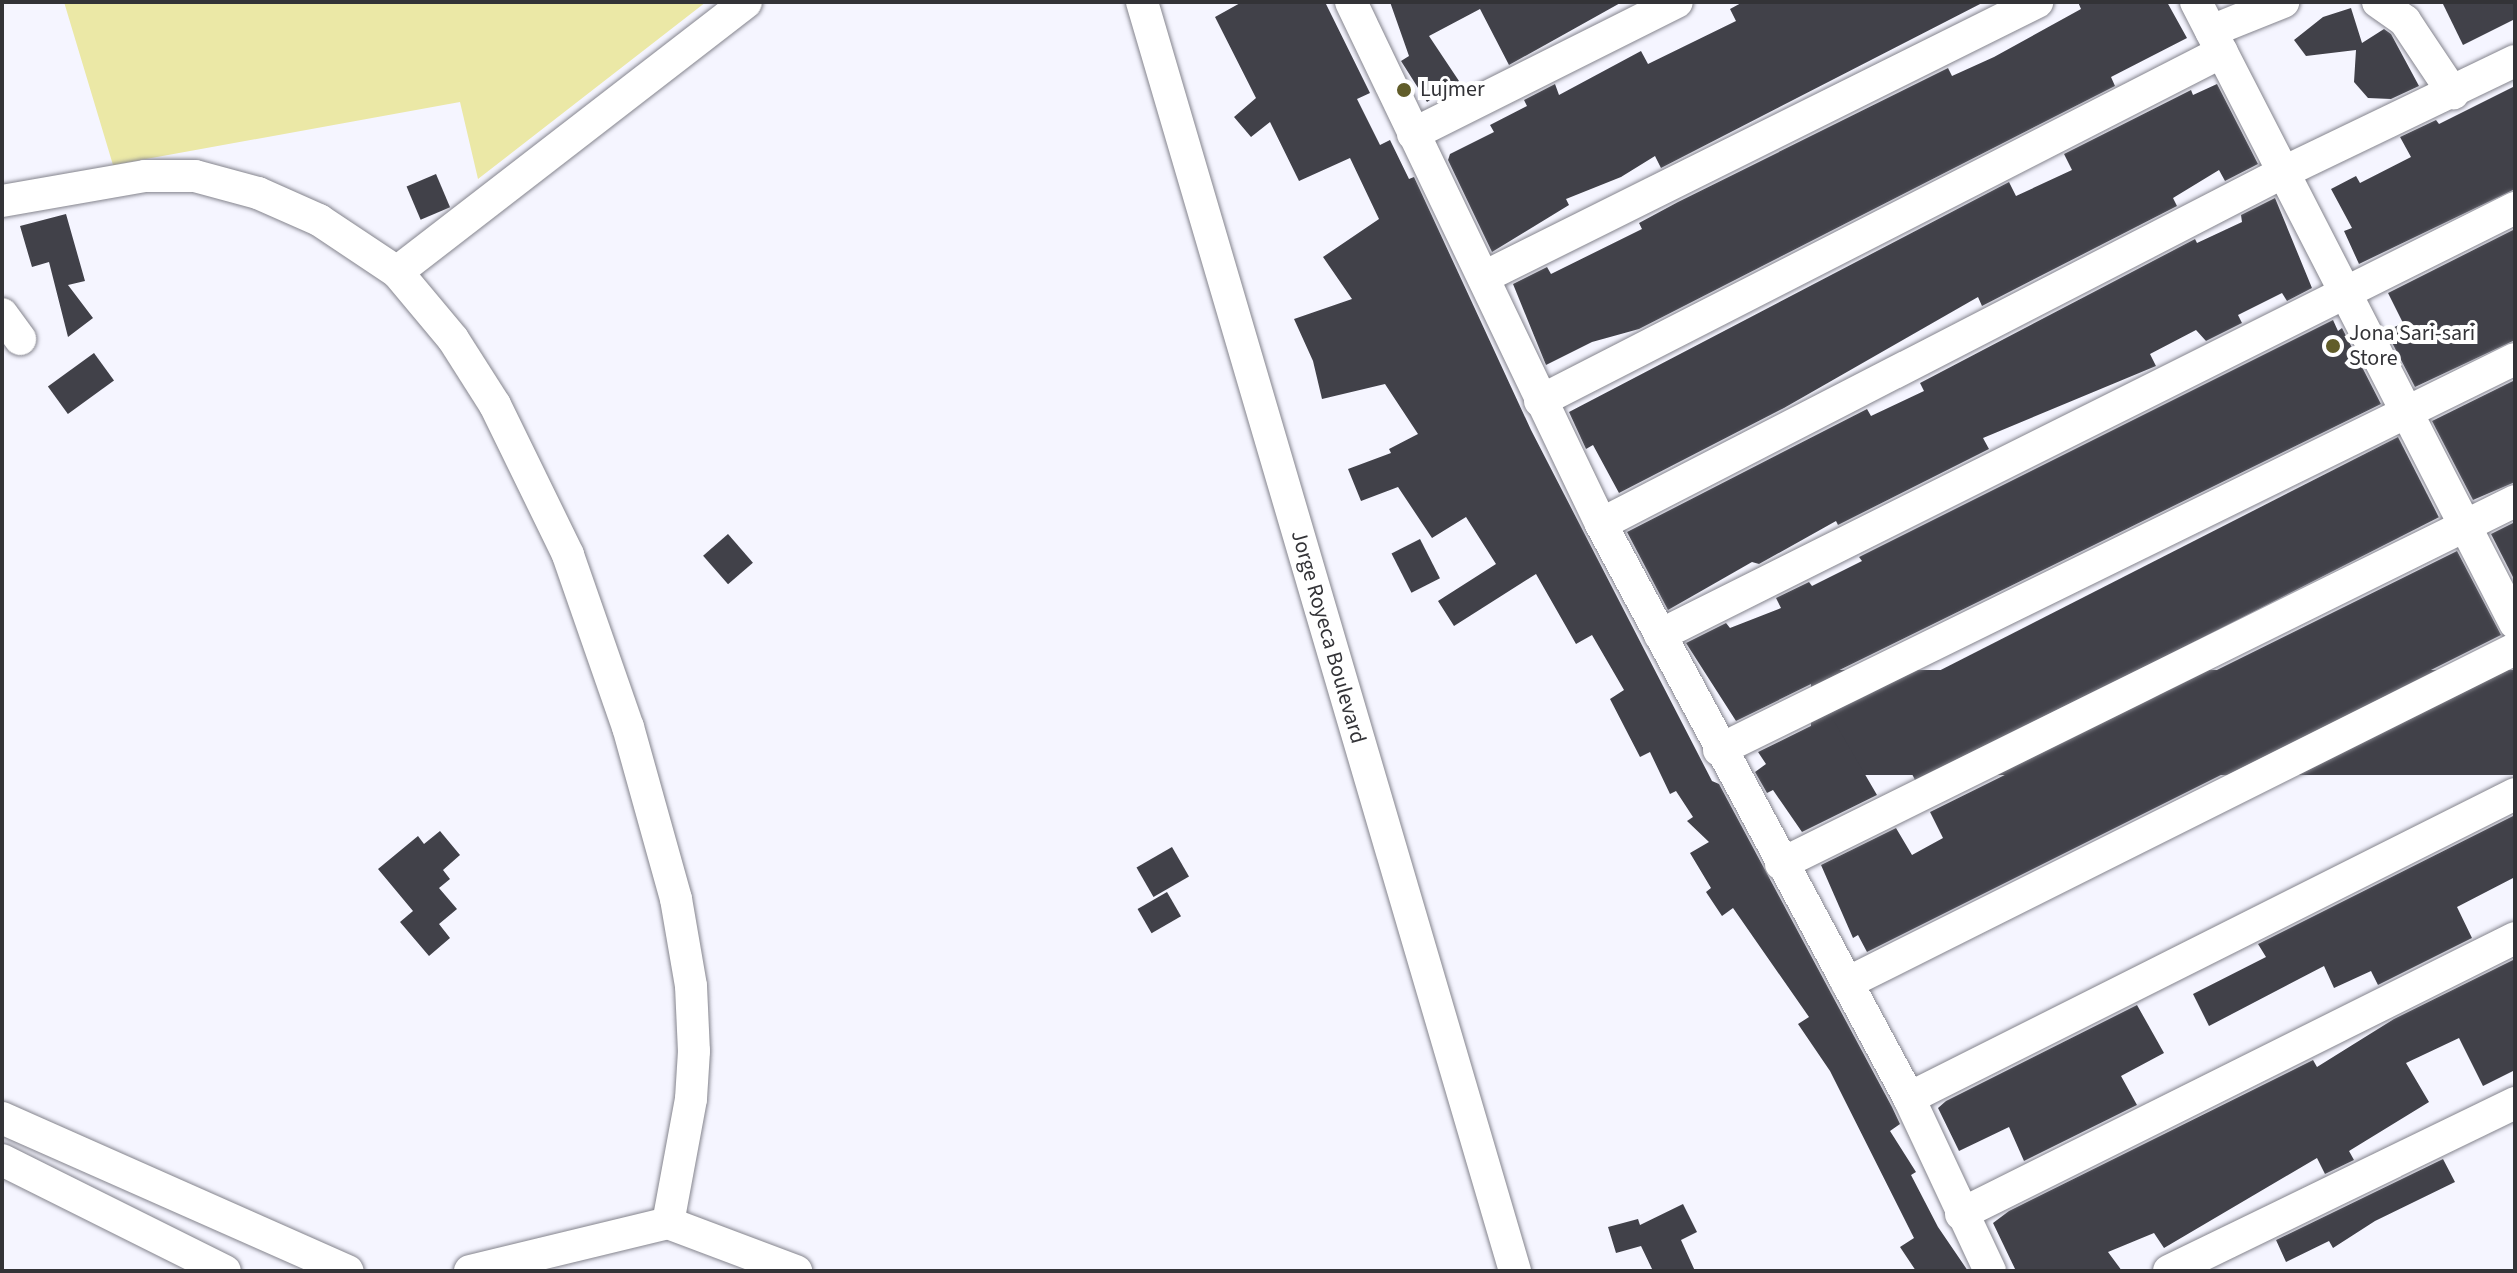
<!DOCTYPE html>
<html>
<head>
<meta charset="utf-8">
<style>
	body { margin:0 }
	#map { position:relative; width:2517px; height:1273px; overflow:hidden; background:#f5f5ff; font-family:"Source Sans 3",sans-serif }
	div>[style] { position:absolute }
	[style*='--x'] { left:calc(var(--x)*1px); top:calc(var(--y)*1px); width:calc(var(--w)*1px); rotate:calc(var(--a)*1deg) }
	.green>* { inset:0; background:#ebe8a6 }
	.building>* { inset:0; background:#414149; transform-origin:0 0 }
	.roads { filter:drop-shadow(0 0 2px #84848d) drop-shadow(0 0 2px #84848d) }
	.minor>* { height:32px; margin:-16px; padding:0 16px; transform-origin:16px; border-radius:16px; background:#fff }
	.dots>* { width:22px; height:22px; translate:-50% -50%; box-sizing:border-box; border:4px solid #fff; border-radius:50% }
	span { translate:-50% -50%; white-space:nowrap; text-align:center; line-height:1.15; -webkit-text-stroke:8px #fff; paint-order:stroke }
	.poi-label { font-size:22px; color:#333337 }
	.left { translate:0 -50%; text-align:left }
	.street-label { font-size:22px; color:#333337 }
	.frame { position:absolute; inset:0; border:4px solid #333337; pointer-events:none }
</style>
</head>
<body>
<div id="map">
	<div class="green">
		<div style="clip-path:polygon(64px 2px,706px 2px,478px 179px,460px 102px,113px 165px)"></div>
	</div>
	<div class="building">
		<div style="clip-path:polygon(1242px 2px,1325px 2px,1370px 93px,1357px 99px,1380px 145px,1390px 140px,1409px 179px,1414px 177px,1531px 430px,1712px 781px,1719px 784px,1892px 1107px,1900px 1124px,1890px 1131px,1916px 1172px,1911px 1175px,1938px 1227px,1968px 1271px,1916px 1271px,1900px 1247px,1914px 1238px,1830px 1071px,1798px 1024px,1809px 1017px,1733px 908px,1722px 916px,1706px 892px,1711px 888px,1690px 853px,1709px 842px,1687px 821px,1693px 817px,1676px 791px,1670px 794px,1650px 752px,1640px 757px,1610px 699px,1624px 690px,1592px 635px,1576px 644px,1536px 574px,1454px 626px,1438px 601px,1496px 564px,1466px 517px,1432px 538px,1398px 487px,1361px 501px,1348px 469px,1391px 453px,1389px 449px,1418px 434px,1385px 384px,1322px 399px,1313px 361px,1294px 319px,1352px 299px,1323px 257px,1379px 219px,1350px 158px,1299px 181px,1270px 122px,1251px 137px,1234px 117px,1256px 98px,1215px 17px)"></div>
		<div style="clip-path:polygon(1390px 2px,1622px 2px,1509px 65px,1480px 9px,1429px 36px,1459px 81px,1427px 102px,1401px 61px,1409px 56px)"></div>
		<div style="clip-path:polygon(1743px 2px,1984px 2px,1661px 168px,1655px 156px,1621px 177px,1566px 199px,1569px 205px,1492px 252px,1448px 160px,1450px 154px,1494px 132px,1490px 125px,1527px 106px,1524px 100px,1555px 84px,1559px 95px,1641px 51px,1648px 64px,1736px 21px,1730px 9px)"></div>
		<div style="clip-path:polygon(2078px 2px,2167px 2px,2187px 38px,2111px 77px,2115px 86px,1639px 329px,1592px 342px,1546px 365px,1513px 284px,1547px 267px,1551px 274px,1642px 229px,1639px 223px,1678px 202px,1948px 68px,1952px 76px,1994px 57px,2081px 9px)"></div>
		<div style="clip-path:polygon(2442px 2px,2515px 2px,2515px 19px,2463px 45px)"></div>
		<div style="clip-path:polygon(2351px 8px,2362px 43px,2384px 29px,2391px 34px,2419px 86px,2391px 99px,2368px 98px,2354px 82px,2356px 50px,2306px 56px,2294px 40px,2323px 17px)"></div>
		<div style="clip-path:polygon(2217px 84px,2258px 164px,2225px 181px,2219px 170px,2173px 198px,2177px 206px,1982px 306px,1978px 297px,1784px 408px,1619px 493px,1593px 445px,1586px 449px,1569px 412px,2009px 182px,2016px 196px,2072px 170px,2064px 154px,2191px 90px,2193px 95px)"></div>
		<div style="clip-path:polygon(2515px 86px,2515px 189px,2359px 264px,2344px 231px,2352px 228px,2331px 189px,2356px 176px,2360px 183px,2411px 157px,2400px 137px,2436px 120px,2439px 124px)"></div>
		<div style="left:436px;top:174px;width:36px;height:32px;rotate:67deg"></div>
		<div style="clip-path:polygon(2275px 198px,2312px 288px,2287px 301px,2282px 293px,2238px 315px,2242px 323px,2206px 341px,2196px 330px,2150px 354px,2156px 366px,1983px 438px,1989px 449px,1838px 525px,1836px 521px,1759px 564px,1752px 562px,1668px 610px,1627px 532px,1867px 409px,1871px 416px,1924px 391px,1920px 383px,2195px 239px,2197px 243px,2242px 222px,2241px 215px)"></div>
		<div style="clip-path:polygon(66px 214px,85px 281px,68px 285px,93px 318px,68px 337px,49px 262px,32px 267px,20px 226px)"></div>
		<div style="clip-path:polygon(2515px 229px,2515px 340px,2415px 387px,2386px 331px,2403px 323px,2388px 293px)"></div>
		<div style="clip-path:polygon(2333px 320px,2338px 331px,2342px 328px,2381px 404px,1736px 721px,1686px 643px,1726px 623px,1730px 628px,1781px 608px,1776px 598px,1809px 582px,1812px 586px,1862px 561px,1859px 557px)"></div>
		<div style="left:94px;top:353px;width:34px;height:57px;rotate:54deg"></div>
		<div style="clip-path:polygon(2515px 380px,2515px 482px,2473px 500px,2432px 421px)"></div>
		<div style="left:2398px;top:437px;width:90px;height:586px;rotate:63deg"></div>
		<div style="clip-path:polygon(2515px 522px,2515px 581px,2491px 534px)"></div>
		<div style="left:728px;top:534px;width:38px;height:33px;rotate:49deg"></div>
		<div style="left:1420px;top:539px;width:44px;height:32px;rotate:63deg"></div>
		<div style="clip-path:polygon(2457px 551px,2501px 635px,1867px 952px,1858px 935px,1853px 938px,1821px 865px,1896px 828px,1912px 855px,1943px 838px,1930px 812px)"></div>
		<div style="left:2515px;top:670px;width:105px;height:704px;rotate:90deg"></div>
		<div style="clip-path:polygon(1831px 716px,1877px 795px,1802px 832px,1773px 790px,1767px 793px,1755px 772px,1766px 764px,1758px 752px)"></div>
		<div style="clip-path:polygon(2515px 815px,2515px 877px,2457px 907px,2472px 938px,2378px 985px,2371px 971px,2334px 988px,2324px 966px,2209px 1026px,2193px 994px,2266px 957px,2258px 944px)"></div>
		<div style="clip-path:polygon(440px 831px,460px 855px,443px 870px,450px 879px,439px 888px,457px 909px,439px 924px,450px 938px,429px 956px,400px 922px,413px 911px,378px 869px,418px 836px,424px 844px)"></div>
		<div style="left:1172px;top:847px;width:34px;height:41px;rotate:60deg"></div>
		<div style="left:1167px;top:892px;width:28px;height:34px;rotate:60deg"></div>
		<div style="clip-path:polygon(2515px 959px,2515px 1070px,2483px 1086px,2459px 1038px,2406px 1063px,2429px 1102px,2349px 1151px,2354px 1160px,2325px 1174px,2317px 1158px,2164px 1248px,2154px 1233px,2108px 1252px,2122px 1271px,2016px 1271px,1993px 1223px,2009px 1211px,2313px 1060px,2317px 1067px,2394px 1019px)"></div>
		<div style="clip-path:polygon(2137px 1005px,2164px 1053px,2121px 1076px,2137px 1105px,2024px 1161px,2009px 1127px,1959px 1151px,1938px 1108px,1946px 1101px)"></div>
		<div style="clip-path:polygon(2443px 1159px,2455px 1182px,2375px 1221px,2333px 1248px,2329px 1241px,2286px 1262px,2276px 1240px)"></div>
		<div style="clip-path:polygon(1683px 1204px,1697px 1232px,1681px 1240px,1695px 1271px,1653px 1271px,1641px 1246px,1616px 1253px,1608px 1227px,1638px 1219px,1640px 1225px)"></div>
	</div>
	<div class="roads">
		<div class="minor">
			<div style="--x:1142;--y:2;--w:1323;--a:73.62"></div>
			<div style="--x:1351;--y:2;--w:579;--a:64.41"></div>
			<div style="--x:1601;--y:524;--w:651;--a:61.78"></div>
			<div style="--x:1909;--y:1098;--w:191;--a:64.9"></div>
			<div style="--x:2196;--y:2;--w:698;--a:62.81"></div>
			<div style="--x:2378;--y:2;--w:33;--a:35"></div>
			<div style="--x:2405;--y:21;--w:87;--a:56.3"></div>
			<div style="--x:2211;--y:31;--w:78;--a:-21.9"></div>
			<div style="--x:1413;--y:134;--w:295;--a:-26.6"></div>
			<div style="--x:2;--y:201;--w:145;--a:-9.9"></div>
			<div style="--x:145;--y:176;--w:50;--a:0"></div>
			<div style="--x:195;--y:176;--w:65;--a:15.1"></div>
			<div style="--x:258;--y:193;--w:67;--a:23.9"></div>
			<div style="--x:319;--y:220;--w:94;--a:33.7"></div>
			<div style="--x:397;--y:272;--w:87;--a:50.1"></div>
			<div style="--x:453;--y:339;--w:78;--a:57.5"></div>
			<div style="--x:495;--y:405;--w:167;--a:64"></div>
			<div style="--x:568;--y:555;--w:182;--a:70.8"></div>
			<div style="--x:628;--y:727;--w:179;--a:74.4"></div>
			<div style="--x:676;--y:899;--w:88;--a:80.2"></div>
			<div style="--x:691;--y:986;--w:65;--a:87.4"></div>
			<div style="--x:694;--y:1051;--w:48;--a:93.6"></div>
			<div style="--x:691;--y:1099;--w:126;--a:100.5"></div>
			<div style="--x:397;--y:272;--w:441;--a:-37.7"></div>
			<div style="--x:1484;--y:277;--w:618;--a:-26.44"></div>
			<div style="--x:2;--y:314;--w:31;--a:54"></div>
			<div style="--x:1540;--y:401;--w:766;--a:-27.1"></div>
			<div style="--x:1601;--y:524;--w:768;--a:-27.27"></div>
			<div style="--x:2284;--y:172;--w:256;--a:-25.7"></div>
			<div style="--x:1660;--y:635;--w:956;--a:-26.54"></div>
			<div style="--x:1719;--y:750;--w:887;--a:-26.16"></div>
			<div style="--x:1781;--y:864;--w:819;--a:-26.31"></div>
			<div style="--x:1847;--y:983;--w:747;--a:-26.57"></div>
			<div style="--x:1909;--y:1098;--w:678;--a:-26.64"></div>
			<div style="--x:2;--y:1118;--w:378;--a:23.9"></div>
			<div style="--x:2;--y:1160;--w:249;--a:26.5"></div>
			<div style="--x:1961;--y:1214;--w:619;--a:-26.48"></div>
			<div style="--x:470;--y:1271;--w:204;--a:-13.6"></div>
			<div style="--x:668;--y:1223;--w:137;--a:20.6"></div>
			<div style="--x:2169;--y:1271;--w:385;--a:-25.9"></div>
		</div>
	</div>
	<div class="dots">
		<div style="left:1404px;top:90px;background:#615d2a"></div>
		<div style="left:2333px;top:346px;background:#615d2a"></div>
	</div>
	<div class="poi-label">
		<span class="left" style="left:1420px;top:90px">Lujmer</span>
		<span class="left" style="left:2349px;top:346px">Jona Sari-sari<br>Store</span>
	</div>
	<div class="street-label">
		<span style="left:1328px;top:637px;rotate:74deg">Jorge Royeca Boulevard</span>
	</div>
	<div class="frame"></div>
</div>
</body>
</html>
